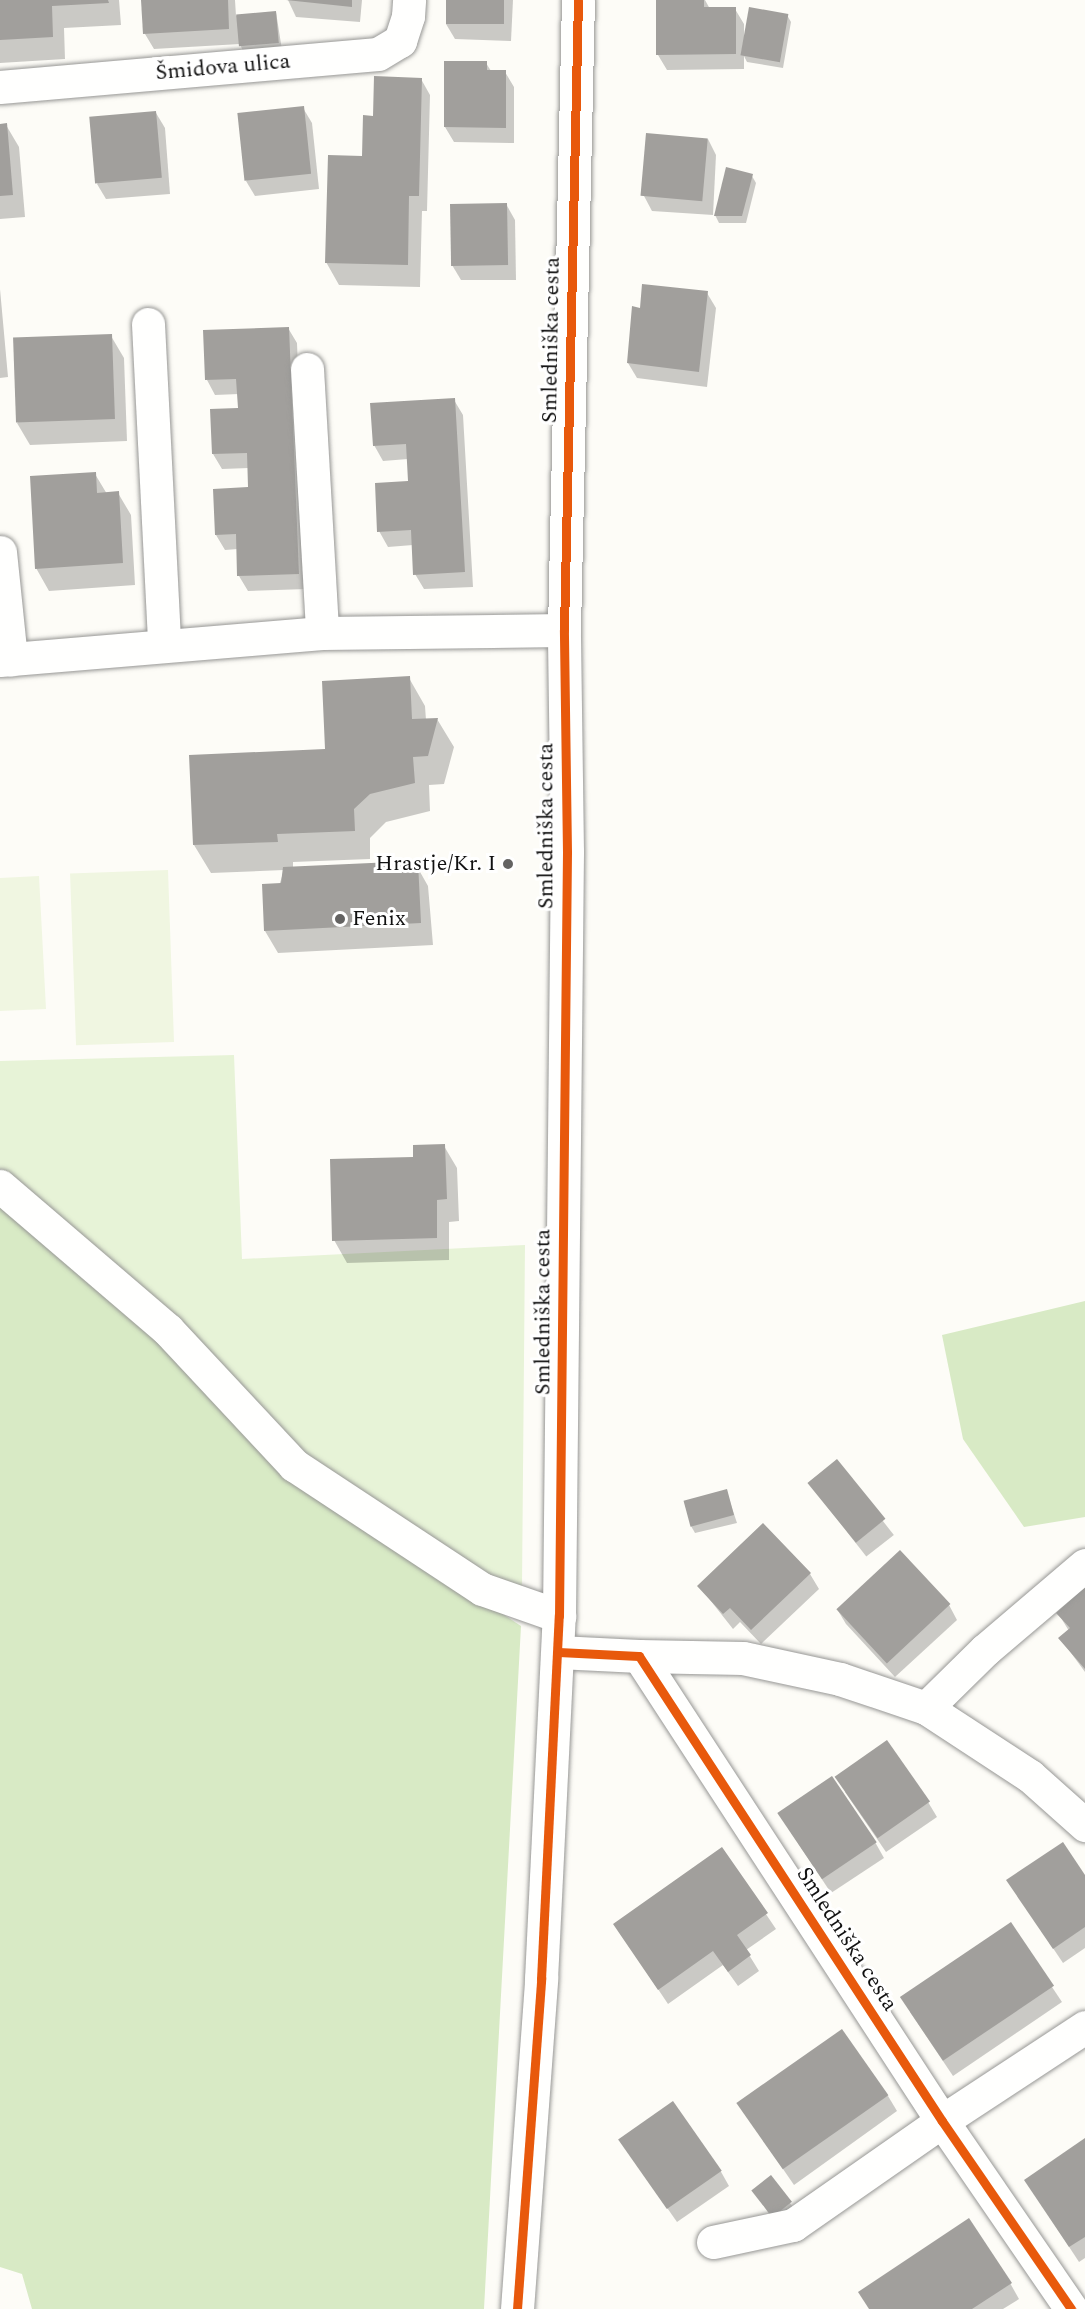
<!DOCTYPE html>
<html>
<head>
<meta charset="utf-8">
<style>
	body { margin:0 }
	#map { position:relative; width:1085px; height:2309px; overflow:hidden; background:#fdfcf7; font-family:Spectral,serif }
	div>[style] { position:absolute }
	[style*='--x'] { left:calc(var(--x)*1px); top:calc(var(--y)*1px); width:calc(var(--w)*1px); rotate:calc(var(--a)*1deg) }
	.green>* { inset:0; background:#e7f3d7 }
	.forest>* { inset:0; background:#d8eac5 }
	.pitch>* { inset:0; background:#f0f6e1; transform-origin:0 0 }
	.shadow>* { inset:0; background:#0003; transform-origin:0 0 }
	.building>* { inset:0; background:#a19f9c; transform-origin:0 0 }
	.roads { filter:drop-shadow(0 0 2px #979795) drop-shadow(0 0 2px #979795) }
	.minor>* { height:33px; margin:-16.5px; padding:0 16.5px; transform-origin:16.5px; border-radius:16.5px; background:#fffffe }
	.tertiary>* { height:33px; margin:-16.5px; padding:0 16.5px; transform-origin:16.5px; border-radius:16.5px; background:#fffffe }
	.cycleway>* { height:9px; margin:-4.5px; padding:0 4.5px; transform-origin:4.5px; border-radius:4.5px; background:#e8590c }
	.dots>* { width:16px; height:16px; translate:-50% -50%; box-sizing:border-box; border:3px solid #fff; border-radius:50% }
	span { translate:-50% -50%; white-space:nowrap; text-align:center; line-height:1.15; -webkit-text-stroke:6px #fff; paint-order:stroke }
	.street-label { font-size:22px; color:#111 }
	.poi-label { font-size:22px; color:#111 }
	.right { translate:-100% -50%; text-align:right }
	.left { translate:0 -50%; text-align:left }
</style>
</head>
<body>
<div id="map">
	<div class="green">
		<div style="clip-path:polygon(234px 1055px,242px 1259px,525px 1245px,522px 1587px,494px 1582px,300px 1458px,0 1169px,0 1061px)"></div>
	</div>
	<div class="forest">
		<div style="clip-path:polygon(0 1199px,100px 1281px,287px 1471px,521px 1626px,484px 2309px,32px 2309px,22px 2274px,0 2267px)"></div>
		<div style="clip-path:polygon(1085px 1301px,1085px 1517px,1024px 1527px,963px 1439px,942px 1335px)"></div>
	</div>
	<div class="pitch">
		<div style="left:168px;top:870px;width:172px;height:98px;rotate:88deg"></div>
		<div style="clip-path:polygon(39px 876px,46px 1009px,0 1011px,0 878px)"></div>
	</div>
	<div class="shadow">
		<div style="clip-path:polygon(0 0,119px 0,121px 25px,64px 28px,65px 59px,0 63px)"></div>
		<div style="clip-path:polygon(143px 0,235px 0,236px 16px,276px 12px,282px 50px,244px 54px,240px 44px,154px 49px,145px 34px)"></div>
		<div style="clip-path:polygon(288px 0,362px 0,360px 22px,296px 17px)"></div>
		<div style="clip-path:polygon(448px 0,513px 0,511px 41px,455px 39px,446px 24px)"></div>
		<div style="clip-path:polygon(657px 0,705px 0,710px 9px,735px 9px,744px 24px,744px 39px,787px 15px,791px 22px,783px 68px,747px 62px,744px 56px,744px 69px,667px 70px,658px 55px)"></div>
		<div style="clip-path:polygon(486px 63px,491px 71px,505px 72px,514px 87px,514px 143px,454px 142px,445px 127px)"></div>
		<div style="clip-path:polygon(421px 79px,430px 95px,427px 211px,422px 211px,420px 287px,339px 285px,326px 262px,365px 158px,374px 117px)"></div>
		<div style="clip-path:polygon(303px 108px,312px 123px,319px 189px,255px 196px,246px 181px)"></div>
		<div style="clip-path:polygon(156px 113px,165px 128px,170px 194px,106px 199px,97px 184px)"></div>
		<div style="clip-path:polygon(0 125px,6px 125px,19px 147px,25px 217px,0 219px)"></div>
		<div style="clip-path:polygon(708px 139px,716px 155px,713px 215px,652px 211px,644px 196px)"></div>
		<div style="clip-path:polygon(752px 176px,756px 183px,746px 223px,719px 223px,715px 215px)"></div>
		<div style="clip-path:polygon(506px 204px,515px 220px,516px 280px,461px 280px,452px 265px)"></div>
		<div style="clip-path:polygon(0 289px,8px 377px,0 378px)"></div>
		<div style="clip-path:polygon(707px 293px,716px 308px,707px 387px,637px 378px,628px 363px,641px 310px)"></div>
		<div style="clip-path:polygon(288px 328px,297px 343px,307px 589px,248px 591px,239px 576px,238px 549px,225px 550px,216px 535px,249px 489px,249px 468px,222px 469px,213px 454px,239px 409px,239px 394px,215px 395px,207px 380px)"></div>
		<div style="clip-path:polygon(111px 336px,124px 358px,127px 441px,30px 445px,17px 423px)"></div>
		<div style="clip-path:polygon(454px 400px,463px 415px,473px 587px,424px 589px,415px 574px,413px 545px,388px 547px,379px 531px,410px 482px,408px 459px,383px 461px,374px 445px)"></div>
		<div style="clip-path:polygon(95px 474px,107px 494px,118px 493px,131px 515px,135px 585px,49px 591px,36px 568px)"></div>
		<div style="clip-path:polygon(409px 678px,425px 706px,426px 720px,437px 719px,454px 747px,444px 784px,429px 785px,430px 811px,386px 822px,370px 838px,370px 859px,293px 862px,293px 868px,415px 863px,428px 886px,433px 945px,278px 953px,265px 931px,284px 870px,211px 873px,194px 845px,327px 750px)"></div>
		<div style="clip-path:polygon(444px 1146px,457px 1168px,459px 1221px,449px 1222px,449px 1260px,347px 1263px,334px 1240px,415px 1159px)"></div>
		<div style="left:836px;top:1461px;width:94px;height:35px;rotate:52deg"></div>
		<div style="clip-path:polygon(726px 1490px,737px 1523px,695px 1533px,691px 1526px)"></div>
		<div style="clip-path:polygon(810px 1574px,819px 1589px,761px 1644px,740px 1622px,733px 1629px,699px 1586px)"></div>
		<div style="clip-path:polygon(1085px 1589px,1085px 1672px,1060px 1638px,1069px 1631px,1058px 1613px)"></div>
		<div style="clip-path:polygon(949px 1605px,957px 1620px,895px 1677px,846px 1624px,837px 1609px)"></div>
		<div style="clip-path:polygon(845px 1792px,928px 1802px,937px 1817px,886px 1852px)"></div>
		<div style="clip-path:polygon(790px 1831px,875px 1842px,884px 1858px,831px 1893px)"></div>
		<div style="clip-path:polygon(722px 1849px,776px 1929px,746px 1950px,759px 1971px,738px 1986px,723px 1965px,668px 2004px,615px 1925px)"></div>
		<div style="clip-path:polygon(1085px 1878px,1085px 1948px,1063px 1963px,1008px 1881px)"></div>
		<div style="clip-path:polygon(1010px 1924px,1062px 2002px,953px 2076px,910px 2012px)"></div>
		<div style="clip-path:polygon(888px 2096px,897px 2111px,794px 2185px,739px 2105px)"></div>
		<div style="clip-path:polygon(1085px 2140px,1085px 2258px,1079px 2262px,1026px 2181px)"></div>
		<div style="clip-path:polygon(630px 2155px,720px 2170px,729px 2186px,677px 2222px)"></div>
		<div style="clip-path:polygon(753px 2190px,790px 2203px,795px 2210px,776px 2224px)"></div>
		<div style="clip-path:polygon(1010px 2283px,1019px 2299px,1003px 2309px,870px 2309px)"></div>
	</div>
	<div class="building">
		<div style="clip-path:polygon(0 0,108px 0,109px 3px,52px 6px,53px 37px,0 40px)"></div>
		<div style="clip-path:polygon(141px 0,228px 0,229px 29px,143px 34px)"></div>
		<div style="clip-path:polygon(286px 0,352px 0,352px 7px)"></div>
		<div style="left:446px;top:0;width:58px;height:24px"></div>
		<div style="clip-path:polygon(656px 0,704px 0,704px 7px,736px 7px,736px 54px,656px 55px)"></div>
		<div style="left:749px;top:7px;width:40px;height:49px;rotate:10deg"></div>
		<div style="left:276px;top:11px;width:32px;height:40px;rotate:85deg"></div>
		<div style="clip-path:polygon(444px 61px,487px 61px,487px 70px,506px 70px,506px 128px,444px 127px)"></div>
		<div style="clip-path:polygon(374px 76px,422px 78px,419px 196px,409px 196px,408px 265px,325px 263px,328px 155px,362px 156px,363px 115px,373px 116px)"></div>
		<div style="left:304px;top:106px;width:68px;height:67px;rotate:84deg"></div>
		<div style="left:156px;top:111px;width:67px;height:67px;rotate:85deg"></div>
		<div style="clip-path:polygon(7px 123px,13px 195px,0 196px,0 124px)"></div>
		<div style="left:646px;top:133px;width:62px;height:63px;rotate:5deg"></div>
		<div style="clip-path:polygon(726px 167px,753px 174px,742px 216px,714px 216px)"></div>
		<div style="left:507px;top:203px;width:62px;height:57px;rotate:89deg"></div>
		<div style="clip-path:polygon(642px 284px,708px 291px,699px 372px,627px 363px,632px 306px,640px 308px)"></div>
		<div style="clip-path:polygon(289px 327px,299px 574px,237px 576px,236px 534px,215px 535px,213px 489px,248px 487px,247px 453px,212px 454px,210px 409px,238px 408px,236px 379px,205px 380px,203px 330px)"></div>
		<div style="left:112px;top:334px;width:85px;height:99px;rotate:88deg"></div>
		<div style="clip-path:polygon(455px 398px,465px 572px,413px 575px,411px 530px,377px 532px,375px 483px,408px 481px,406px 444px,373px 446px,370px 403px)"></div>
		<div style="clip-path:polygon(96px 472px,97px 493px,119px 491px,123px 563px,35px 569px,30px 476px)"></div>
		<div style="clip-path:polygon(410px 676px,412px 719px,438px 718px,428px 756px,413px 757px,415px 783px,370px 794px,354px 809px,355px 831px,277px 834px,278px 842px,193px 845px,189px 755px,325px 749px,322px 681px)"></div>
		<div style="clip-path:polygon(415px 861px,418px 862px,421px 923px,264px 931px,262px 884px,281px 883px,283px 867px)"></div>
		<div style="clip-path:polygon(445px 1144px,447px 1199px,437px 1200px,437px 1238px,332px 1241px,330px 1159px,413px 1157px,413px 1145px)"></div>
		<div style="left:837px;top:1459px;width:77px;height:38px;rotate:51deg"></div>
		<div style="left:727px;top:1489px;width:27px;height:45px;rotate:75deg"></div>
		<div style="clip-path:polygon(763px 1523px,811px 1573px,751px 1630px,730px 1608px,723px 1614px,697px 1586px)"></div>
		<div style="left:900px;top:1550px;width:74px;height:87px;rotate:47deg"></div>
		<div style="clip-path:polygon(1085px 1587px,1085px 1669px,1058px 1638px,1070px 1628px,1056px 1613px)"></div>
		<div style="left:887px;top:1740px;width:75px;height:64px;rotate:55deg"></div>
		<div style="left:832px;top:1776px;width:80px;height:66px;rotate:56deg"></div>
		<div style="clip-path:polygon(1063px 1842px,1085px 1875px,1085px 1927px,1053px 1949px,1006px 1880px)"></div>
		<div style="clip-path:polygon(722px 1847px,768px 1913px,737px 1935px,751px 1955px,728px 1972px,713px 1951px,658px 1990px,613px 1924px)"></div>
		<div style="left:1011px;top:1922px;width:77px;height:134px;rotate:56deg"></div>
		<div style="left:842px;top:2029px;width:81px;height:129px;rotate:55deg"></div>
		<div style="left:673px;top:2101px;width:85px;height:67px;rotate:55deg"></div>
		<div style="clip-path:polygon(1085px 2138px,1085px 2237px,1069px 2247px,1024px 2180px)"></div>
		<div style="left:771px;top:2175px;width:34px;height:25px;rotate:52deg"></div>
		<div style="clip-path:polygon(969px 2218px,1012px 2283px,972px 2309px,869px 2309px,858px 2292px)"></div>
	</div>
	<div class="roads">
		<div class="minor">
			<div style="--x:0;--y:87;--w:379;--a:-5"></div>
			<div style="--x:378;--y:54;--w:26;--a:-31"></div>
			<div style="--x:400;--y:41;--w:26;--a:-72"></div>
			<div style="--x:408;--y:16;--w:16;--a:-86"></div>
			<div style="--x:148;--y:324;--w:320;--a:87.1"></div>
			<div style="--x:307;--y:369;--w:264;--a:86.7"></div>
			<div style="--x:0;--y:552;--w:108;--a:84.1"></div>
			<div style="--x:0;--y:660;--w:323;--a:-4.8"></div>
			<div style="--x:322;--y:633;--w:242;--a:-0.7"></div>
			<div style="--x:0;--y:1186;--w:221;--a:40.6"></div>
			<div style="--x:168;--y:1330;--w:185;--a:47"></div>
			<div style="--x:294;--y:1465;--w:225;--a:33.4"></div>
			<div style="--x:482;--y:1589;--w:82;--a:19.3"></div>
			<div style="--x:558;--y:1652;--w:81;--a:2.8"></div>
			<div style="--x:639;--y:1656;--w:555;--a:56.91"></div>
			<div style="--x:942;--y:2121;--w:228;--a:55.5"></div>
			<div style="--x:639;--y:1656;--w:104;--a:1.1"></div>
			<div style="--x:743;--y:1658;--w:99;--a:12.2"></div>
			<div style="--x:840;--y:1679;--w:91;--a:18.6"></div>
			<div style="--x:926;--y:1708;--w:124;--a:33.2"></div>
			<div style="--x:1030;--y:1776;--w:74;--a:41.7"></div>
			<div style="--x:926;--y:1708;--w:83;--a:-44.5"></div>
			<div style="--x:985;--y:1650;--w:131;--a:-40.4"></div>
			<div style="--x:713;--y:2242;--w:82;--a:-12"></div>
			<div style="--x:793;--y:2225;--w:182;--a:-34.9"></div>
			<div style="--x:942;--y:2121;--w:171;--a:-33.3"></div>
		</div>
		<div class="tertiary">
			<div style="--x:517;--y:2309;--w:331;--a:-85.8"></div>
			<div style="--x:541;--y:1979;--w:363;--a:-87.2"></div>
			<div style="--x:559;--y:1616;--w:764;--a:-89.4"></div>
			<div style="--x:567;--y:852;--w:222;--a:-90.8"></div>
			<div style="--x:564;--y:630;--w:630;--a:-88.73"></div>
		</div>
	</div>
	<div class="cycleway">
		<div style="--x:558;--y:1652;--w:81;--a:2.8"></div>
		<div style="--x:639;--y:1656;--w:555;--a:56.91"></div>
		<div style="--x:942;--y:2121;--w:228;--a:55.5"></div>
		<div style="--x:517;--y:2309;--w:331;--a:-85.8"></div>
		<div style="--x:541;--y:1979;--w:363;--a:-87.2"></div>
		<div style="--x:559;--y:1616;--w:764;--a:-89.4"></div>
		<div style="--x:567;--y:852;--w:222;--a:-90.8"></div>
		<div style="--x:564;--y:630;--w:630;--a:-88.73"></div>
	</div>
	<div class="dots">
		<div style="left:508px;top:864px;background:#646362"></div>
		<div style="left:340px;top:919px;background:#646362"></div>
	</div>
	<div class="street-label">
		<span style="left:223px;top:67px;rotate:-5deg">Šmidova ulica</span>
		<span style="left:551px;top:340px;rotate:-89deg">Smledniška cesta</span>
		<span style="left:546px;top:826px;rotate:-90deg">Smledniška cesta</span>
		<span style="left:543px;top:1312px;rotate:-90deg">Smledniška cesta</span>
		<span style="left:847px;top:1939px;rotate:57deg">Smledniška cesta</span>
	</div>
	<div class="poi-label">
		<span class="right" style="left:496px;top:864px">Hrastje/Kr. I</span>
		<span class="left" style="left:352px;top:919px">Fenix</span>
	</div>
</div>
</body>
</html>
